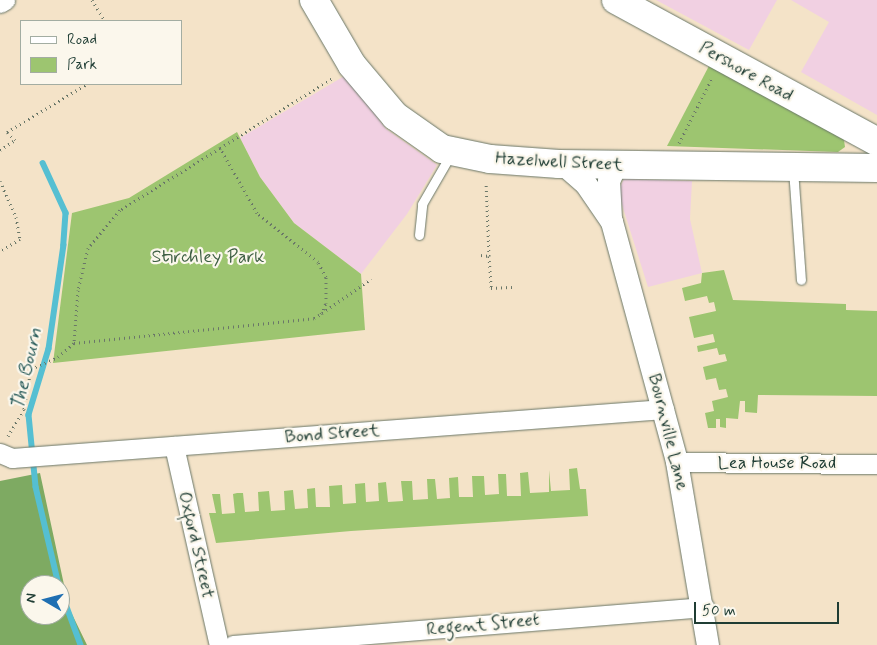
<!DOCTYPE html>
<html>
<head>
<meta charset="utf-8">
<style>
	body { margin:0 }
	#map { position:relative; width:877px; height:645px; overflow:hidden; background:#f4e3c8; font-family:Mynerve,sans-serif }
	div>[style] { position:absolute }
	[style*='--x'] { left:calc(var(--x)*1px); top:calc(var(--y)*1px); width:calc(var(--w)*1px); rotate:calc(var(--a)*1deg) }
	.built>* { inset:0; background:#f1d0e2 }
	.green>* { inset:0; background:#9dc570 }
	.forest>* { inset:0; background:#7eaa62 }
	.stream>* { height:5.5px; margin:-2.75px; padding:0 2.75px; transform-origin:2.75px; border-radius:2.75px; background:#55bfd2 }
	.path>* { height:3px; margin-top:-1.5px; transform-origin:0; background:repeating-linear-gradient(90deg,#6a7768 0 1px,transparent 0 5px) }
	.roads { filter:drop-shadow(0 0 1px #6a7768) drop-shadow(0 0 1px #6a7768) }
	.service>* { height:9px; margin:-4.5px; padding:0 4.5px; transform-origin:4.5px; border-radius:4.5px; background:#fff }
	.minor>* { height:19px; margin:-9.5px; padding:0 9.5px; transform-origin:9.5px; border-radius:9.5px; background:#fff }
	.tertiary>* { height:22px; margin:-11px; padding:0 11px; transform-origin:11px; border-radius:11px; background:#fff }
	.primary>* { height:28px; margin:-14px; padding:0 14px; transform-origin:14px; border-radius:14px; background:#fff }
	span { translate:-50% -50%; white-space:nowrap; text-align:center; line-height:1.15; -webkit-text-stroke:4.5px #fbf7ec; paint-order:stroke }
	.street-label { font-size:18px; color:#1f3d34 }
	.park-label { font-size:18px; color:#3e5f43 }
	.water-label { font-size:19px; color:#2c5e5c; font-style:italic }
	.legend { position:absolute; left:20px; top:20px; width:162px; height:65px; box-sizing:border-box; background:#fbf7ec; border:1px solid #a3ada2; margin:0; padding:6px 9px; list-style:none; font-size:15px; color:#1f3d34 }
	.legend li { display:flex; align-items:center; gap:10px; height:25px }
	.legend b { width:25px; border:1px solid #a3ada2 }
	.north { position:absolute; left:20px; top:575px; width:50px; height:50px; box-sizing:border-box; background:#fbf7ec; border:1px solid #a3ada2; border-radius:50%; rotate:278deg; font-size:14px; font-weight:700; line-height:20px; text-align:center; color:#1f3d34 }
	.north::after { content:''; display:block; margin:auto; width:18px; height:22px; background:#1f6fb2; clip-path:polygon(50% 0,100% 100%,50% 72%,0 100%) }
	.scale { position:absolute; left:694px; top:602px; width:145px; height:22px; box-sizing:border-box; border:2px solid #1f3d34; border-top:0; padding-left:6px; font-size:15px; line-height:18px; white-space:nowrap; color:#1f3d34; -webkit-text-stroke:4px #fbf7ec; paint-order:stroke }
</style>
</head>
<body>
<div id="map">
	<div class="built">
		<div style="clip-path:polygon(656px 0,777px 0,749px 50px)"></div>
		<div style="clip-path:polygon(791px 0,877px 0,877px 115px,801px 72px,829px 22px)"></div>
		<div style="clip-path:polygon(346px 75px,386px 129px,437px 165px,407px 214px,361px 274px,294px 223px,260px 177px,240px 138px)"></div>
		<div style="clip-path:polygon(624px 179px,692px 181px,690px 219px,702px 273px,648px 287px,618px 192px)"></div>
	</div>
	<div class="green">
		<div style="clip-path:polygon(710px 64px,843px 134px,845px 147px,838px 152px,667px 146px)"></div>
		<div style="clip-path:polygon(237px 132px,260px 177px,294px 223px,361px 274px,365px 330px,53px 363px,72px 213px,129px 198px)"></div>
		<div style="clip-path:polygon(724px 270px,733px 300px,846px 304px,846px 310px,877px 311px,877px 396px,758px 395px,757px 413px,745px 412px,745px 401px,740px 401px,738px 419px,726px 418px,726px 428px,720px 427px,720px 419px,716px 419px,716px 428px,708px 428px,705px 413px,714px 411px,712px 401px,728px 397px,726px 389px,719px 390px,716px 378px,706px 380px,703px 367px,727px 361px,725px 354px,719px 355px,717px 348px,698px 352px,697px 346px,715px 342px,713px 334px,694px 338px,689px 317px,716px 311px,714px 302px,709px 303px,707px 296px,685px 301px,682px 288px,701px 283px,702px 273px)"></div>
		<div style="clip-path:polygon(577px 468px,580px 489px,586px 489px,588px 516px,351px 531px,216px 543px,209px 513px,216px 513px,212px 494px,220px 494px,222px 514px,235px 513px,233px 494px,237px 493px,243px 493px,245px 512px,259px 511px,258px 492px,269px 491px,271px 511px,285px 510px,284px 491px,293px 490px,295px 509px,308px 508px,307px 489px,315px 488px,316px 507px,330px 507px,329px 486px,342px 485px,343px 504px,356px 503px,355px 484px,365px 483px,366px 502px,379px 501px,378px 483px,386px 482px,388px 502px,403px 501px,401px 481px,412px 481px,413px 500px,428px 499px,427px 479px,435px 479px,437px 499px,450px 498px,449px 478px,458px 477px,459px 497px,473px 497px,472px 476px,484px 476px,485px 495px,499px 494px,498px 474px,506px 474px,507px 496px,521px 496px,520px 473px,528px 472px,530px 493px,549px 492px,549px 470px,551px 491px,570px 490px,569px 469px)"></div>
	</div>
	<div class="forest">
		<div style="clip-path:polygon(evenodd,40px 473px,69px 608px,87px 645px,0 645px,0 481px,40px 473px,30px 585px,60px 585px,60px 615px,30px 615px,30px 585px)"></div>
	</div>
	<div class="stream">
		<div style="--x:43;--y:163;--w:55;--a:65.3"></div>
		<div style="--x:66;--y:213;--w:32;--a:94"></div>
		<div style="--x:64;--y:245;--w:105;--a:98.2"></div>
		<div style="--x:49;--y:349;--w:69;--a:106.9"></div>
		<div style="--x:29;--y:415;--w:72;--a:84.4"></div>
		<div style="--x:36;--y:487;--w:101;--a:76.8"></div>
		<div style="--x:60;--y:588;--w:61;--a:69.8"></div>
	</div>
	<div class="path">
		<div style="--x:92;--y:0;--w:25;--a:58"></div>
		<div style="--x:679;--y:143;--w:73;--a:-63.1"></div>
		<div style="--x:220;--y:148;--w:134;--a:-31.9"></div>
		<div style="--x:0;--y:150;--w:18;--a:-34"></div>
		<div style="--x:15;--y:140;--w:11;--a:-135"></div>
		<div style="--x:7;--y:132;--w:93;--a:-31"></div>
		<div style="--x:0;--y:181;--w:39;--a:66"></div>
		<div style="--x:16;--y:217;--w:22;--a:80"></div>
		<div style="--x:20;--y:239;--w:23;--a:149"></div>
		<div style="--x:481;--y:255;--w:8;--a:7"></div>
		<div style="--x:489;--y:256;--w:74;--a:-92.3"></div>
		<div style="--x:489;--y:256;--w:32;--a:86"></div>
		<div style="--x:491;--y:288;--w:21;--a:-3"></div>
		<div style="--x:322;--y:313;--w:60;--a:-34.8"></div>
		<div style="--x:8;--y:436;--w:31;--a:-59"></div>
		<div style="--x:24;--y:409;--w:41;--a:-80.1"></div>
		<div style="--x:31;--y:369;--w:30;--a:-24"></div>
		<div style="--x:58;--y:357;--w:21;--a:-41"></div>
		<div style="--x:74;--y:343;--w:241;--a:-5.9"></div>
		<div style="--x:314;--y:318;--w:8;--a:-30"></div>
		<div style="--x:321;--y:314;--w:12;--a:-66"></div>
		<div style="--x:326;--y:303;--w:26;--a:-90"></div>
		<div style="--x:326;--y:277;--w:17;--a:-118"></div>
		<div style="--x:318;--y:262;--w:78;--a:-141.2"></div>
		<div style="--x:257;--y:213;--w:75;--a:-119.6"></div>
		<div style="--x:220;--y:148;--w:118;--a:148.2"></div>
		<div style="--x:120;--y:210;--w:50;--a:130.1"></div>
		<div style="--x:88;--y:248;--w:43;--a:103.4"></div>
		<div style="--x:78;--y:290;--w:53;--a:94.3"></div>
	</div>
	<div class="roads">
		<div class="service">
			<div style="--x:793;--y:169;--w:111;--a:85.9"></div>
			<div style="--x:419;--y:235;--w:31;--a:-84"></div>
			<div style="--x:422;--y:204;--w:58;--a:-59.9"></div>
		</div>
		<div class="minor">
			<div style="--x:0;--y:3;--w:6;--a:-31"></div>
			<div style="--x:174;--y:446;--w:204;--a:77.3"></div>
			<div style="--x:0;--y:453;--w:13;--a:23"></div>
			<div style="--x:12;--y:458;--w:654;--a:-4.3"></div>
			<div style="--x:677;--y:462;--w:200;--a:0.6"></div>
			<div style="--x:233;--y:645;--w:473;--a:-4.6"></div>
		</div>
		<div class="tertiary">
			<div style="--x:563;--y:164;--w:30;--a:41"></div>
			<div style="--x:586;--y:184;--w:46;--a:55.6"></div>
			<div style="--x:612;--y:222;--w:249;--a:74.8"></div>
			<div style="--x:677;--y:462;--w:186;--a:80.4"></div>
			<div style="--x:611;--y:219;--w:38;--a:-93"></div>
			<div style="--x:609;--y:181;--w:17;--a:-65"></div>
		</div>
		<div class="primary">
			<div style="--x:314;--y:0;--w:75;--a:59.7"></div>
			<div style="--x:352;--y:65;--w:67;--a:49.9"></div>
			<div style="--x:395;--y:116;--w:57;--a:35.1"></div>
			<div style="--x:442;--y:149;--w:49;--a:11.8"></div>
			<div style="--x:490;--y:159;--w:69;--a:4.1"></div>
			<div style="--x:559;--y:164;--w:318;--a:0.7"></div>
			<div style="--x:616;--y:0;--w:297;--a:28.5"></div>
		</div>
	</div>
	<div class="street-label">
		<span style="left:746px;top:72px;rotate:29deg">Pershore Road</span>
		<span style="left:559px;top:162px;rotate:3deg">Hazelwell Street</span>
		<span style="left:668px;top:432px;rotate:76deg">Bournville Lane</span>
		<span style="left:332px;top:434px;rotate:-4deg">Bond Street</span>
		<span style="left:777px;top:463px">Lea House Road</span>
		<span style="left:196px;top:545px;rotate:77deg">Oxford Street</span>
		<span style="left:483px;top:625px;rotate:-5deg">Regent Street</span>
	</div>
	<div class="park-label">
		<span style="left:208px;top:257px">Stirchley Park</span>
	</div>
	<div class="water-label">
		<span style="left:27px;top:369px;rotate:-77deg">The Bourn</span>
	</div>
	<ul class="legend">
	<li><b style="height:6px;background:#fff"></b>Road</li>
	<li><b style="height:14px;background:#9dc570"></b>Park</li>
	</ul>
	<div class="north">N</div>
	<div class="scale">50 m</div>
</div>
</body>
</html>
